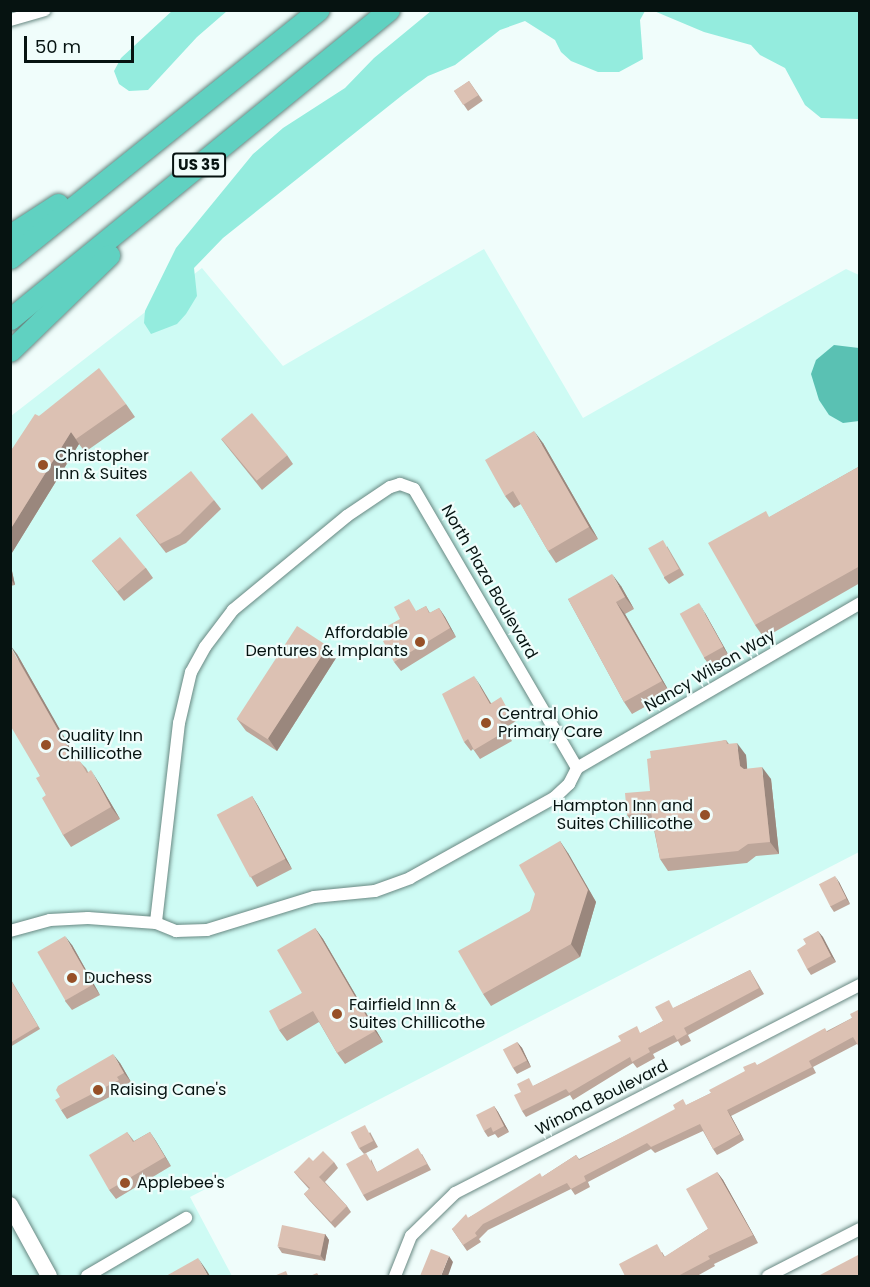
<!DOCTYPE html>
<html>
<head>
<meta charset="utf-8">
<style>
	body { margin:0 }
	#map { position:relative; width:870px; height:1287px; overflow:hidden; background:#f0fdfb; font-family:Poppins,sans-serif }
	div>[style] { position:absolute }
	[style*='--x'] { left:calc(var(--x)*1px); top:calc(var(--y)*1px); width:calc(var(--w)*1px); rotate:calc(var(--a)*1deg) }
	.built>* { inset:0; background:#cefbf4 }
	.green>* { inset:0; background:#94ecde }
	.water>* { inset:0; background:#5ac1b3 }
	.roads { filter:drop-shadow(0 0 2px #688882) drop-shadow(0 0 2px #688882) }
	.street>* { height:12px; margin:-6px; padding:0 6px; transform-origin:6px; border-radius:6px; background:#fff }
	.secondary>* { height:16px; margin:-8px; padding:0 8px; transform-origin:8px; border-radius:8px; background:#fff }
	.highway>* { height:21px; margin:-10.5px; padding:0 10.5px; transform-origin:10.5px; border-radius:10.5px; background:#60d1c1 }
	.wall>* { inset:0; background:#bda69a; transform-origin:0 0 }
	.shaded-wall>* { inset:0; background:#9a877d }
	.building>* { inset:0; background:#dcc1b3; transform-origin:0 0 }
	.dots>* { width:16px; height:16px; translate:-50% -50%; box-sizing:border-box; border:3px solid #f0fdfb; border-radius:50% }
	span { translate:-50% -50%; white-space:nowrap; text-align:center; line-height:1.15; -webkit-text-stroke:4.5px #f0fdfb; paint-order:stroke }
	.shield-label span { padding:2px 4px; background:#f0fdfb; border:2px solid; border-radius:4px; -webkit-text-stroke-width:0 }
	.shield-label { font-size:15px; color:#061311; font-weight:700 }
	.poi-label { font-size:16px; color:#061311 }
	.left { translate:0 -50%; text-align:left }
	.right { translate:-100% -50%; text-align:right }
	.street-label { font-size:16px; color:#061311 }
	.frame { position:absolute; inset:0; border:12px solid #061311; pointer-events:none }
	.scale { position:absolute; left:24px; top:36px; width:110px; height:27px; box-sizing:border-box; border:3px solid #061311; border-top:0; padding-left:8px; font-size:18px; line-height:21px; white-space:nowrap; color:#061311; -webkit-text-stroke:4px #f0fdfb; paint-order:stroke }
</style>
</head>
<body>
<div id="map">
	<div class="built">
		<div style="clip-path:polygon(484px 249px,583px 418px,846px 269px,859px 275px,859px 852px,190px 1197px,232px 1276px,11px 1276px,11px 416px,202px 268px,283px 366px)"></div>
	</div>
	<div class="green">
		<div style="clip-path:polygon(173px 10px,227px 11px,197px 37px,148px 90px,129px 91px,119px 84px,114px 71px,121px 58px)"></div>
		<div style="clip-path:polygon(431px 11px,645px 11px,640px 20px,643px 59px,619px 72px,598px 72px,571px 61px,561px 52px,555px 40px,525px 21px,500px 30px,455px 65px,428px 76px,405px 93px,223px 238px,194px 268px,197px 296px,186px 314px,177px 324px,151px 334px,144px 323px,145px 311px,176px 248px,253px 154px,283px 128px,345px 88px,374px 58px)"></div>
		<div style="clip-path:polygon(654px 11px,859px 11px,859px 119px,821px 118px,805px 105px,785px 68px,760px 55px,751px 45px,704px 32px)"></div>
	</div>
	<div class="water">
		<div style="clip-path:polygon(834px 345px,859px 348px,859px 421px,843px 423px,829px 415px,819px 400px,811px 374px,816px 360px)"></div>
	</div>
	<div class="roads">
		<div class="street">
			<div style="--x:10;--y:20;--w:36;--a:-16"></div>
			<div style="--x:577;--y:768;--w:328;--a:-30.2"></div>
			<div style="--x:10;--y:931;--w:41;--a:-15.4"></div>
			<div style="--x:50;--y:920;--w:38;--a:-3"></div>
			<div style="--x:88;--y:918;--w:68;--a:4.2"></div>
			<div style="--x:156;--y:923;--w:22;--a:22"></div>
			<div style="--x:176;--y:931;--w:31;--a:-2"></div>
			<div style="--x:207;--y:930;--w:112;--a:-17.1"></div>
			<div style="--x:314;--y:897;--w:61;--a:-5.6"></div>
			<div style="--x:375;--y:891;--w:37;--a:-20"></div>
			<div style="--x:410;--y:878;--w:165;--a:-29.1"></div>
			<div style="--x:554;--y:798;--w:21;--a:-43"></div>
			<div style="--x:569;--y:784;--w:18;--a:-63"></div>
			<div style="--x:577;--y:768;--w:323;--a:-120.3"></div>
			<div style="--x:414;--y:489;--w:15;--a:-160"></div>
			<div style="--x:400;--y:484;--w:10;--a:163"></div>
			<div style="--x:390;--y:487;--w:52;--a:146"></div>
			<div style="--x:347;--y:516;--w:148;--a:140.5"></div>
			<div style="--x:233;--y:610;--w:46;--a:127.1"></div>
			<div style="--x:205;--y:647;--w:29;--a:119"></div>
			<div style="--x:191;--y:672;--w:52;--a:103.2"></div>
			<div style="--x:179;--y:723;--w:201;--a:96.6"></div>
			<div style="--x:87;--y:1276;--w:115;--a:-30.4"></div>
			<div style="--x:395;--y:1276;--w:43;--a:-68.2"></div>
			<div style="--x:411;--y:1236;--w:62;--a:-44.3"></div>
			<div style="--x:455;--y:1193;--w:455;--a:-27.2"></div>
			<div style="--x:768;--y:1276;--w:103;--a:-27.1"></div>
		</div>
		<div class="secondary">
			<div style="--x:10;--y:1205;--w:81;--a:61.2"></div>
		</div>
		<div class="highway">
			<div style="--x:10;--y:235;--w:57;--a:-32.9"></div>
			<div style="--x:10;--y:258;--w:396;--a:-38.8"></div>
			<div style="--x:10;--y:319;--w:489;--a:-39.2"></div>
			<div style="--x:10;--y:351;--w:138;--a:-44.1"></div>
		</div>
	</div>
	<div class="wall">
		<div style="left:469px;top:81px;width:24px;height:18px;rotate:55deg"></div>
		<div style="clip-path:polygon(126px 404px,135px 417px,85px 452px,79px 444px,10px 556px,10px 452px,39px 416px)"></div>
		<div style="clip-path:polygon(221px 439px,287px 455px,293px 464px,262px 490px)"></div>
		<div style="clip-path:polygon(543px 443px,598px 539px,556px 563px,548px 551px,521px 504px,514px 508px,505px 496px)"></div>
		<div style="clip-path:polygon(860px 466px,860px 583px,764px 638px,755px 625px,770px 517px)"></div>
		<div style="clip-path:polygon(214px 500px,221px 509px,186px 543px,166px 553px,136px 515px)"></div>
		<div style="clip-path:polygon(667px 546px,684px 575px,669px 584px,664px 578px)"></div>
		<div style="clip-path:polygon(92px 561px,146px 568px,153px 578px,124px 601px)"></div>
		<div style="clip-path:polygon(10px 562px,15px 585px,10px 586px)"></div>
		<div style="clip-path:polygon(621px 586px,634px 609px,625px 614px,670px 693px,632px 714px,624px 702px,568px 599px)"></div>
		<div style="clip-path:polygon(426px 606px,430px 613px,439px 608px,445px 617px,456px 637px,401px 671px,394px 662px,417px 611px)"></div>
		<div style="clip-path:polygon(705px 613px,729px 656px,711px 667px,704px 658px)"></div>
		<div style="clip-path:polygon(328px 646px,336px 658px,277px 751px,246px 731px,237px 719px)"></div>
		<div style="clip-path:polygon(17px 654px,75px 757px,86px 768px,88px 772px,99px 783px,120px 819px,71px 847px,63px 835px,46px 795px,40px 776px)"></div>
		<div style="clip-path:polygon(480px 685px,491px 703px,507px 707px,516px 721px,505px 728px,512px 741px,480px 759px,473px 749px,471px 751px,464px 742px)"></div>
		<div style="clip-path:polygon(726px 740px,729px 744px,746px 755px,747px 769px,771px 779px,779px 854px,756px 856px,747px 863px,668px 871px,660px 859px,653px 825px,636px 827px,627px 815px,650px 791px,651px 758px)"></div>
		<div style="clip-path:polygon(252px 796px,258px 806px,292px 869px,257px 887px,251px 877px)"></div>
		<div style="clip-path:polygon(568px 853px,596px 902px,580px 957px,491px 1006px,483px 994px,530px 911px)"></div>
		<div style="clip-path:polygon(839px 882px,850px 904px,834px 912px,830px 906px)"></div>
		<div style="clip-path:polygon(315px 928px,323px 939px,383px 1042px,345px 1064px,337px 1053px,319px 1022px,287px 1041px,279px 1030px,302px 993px)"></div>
		<div style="clip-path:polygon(818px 931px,836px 962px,811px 975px,807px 969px,806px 944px)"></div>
		<div style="clip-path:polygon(72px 945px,100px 995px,72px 1010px,65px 1001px)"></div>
		<div style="clip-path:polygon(750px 970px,764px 994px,688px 1035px,691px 1041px,681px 1046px,678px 1041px,653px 1054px,655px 1058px,637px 1068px,633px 1063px,573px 1100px,570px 1095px,526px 1117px,522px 1111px,521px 1092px,641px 1033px,663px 1021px,674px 1008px)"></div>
		<div style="clip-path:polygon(10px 978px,40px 1029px,10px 1047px)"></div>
		<div style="clip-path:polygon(860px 1009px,857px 1044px,813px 1067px,816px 1073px,731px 1116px,744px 1140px,729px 1149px,717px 1155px,713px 1149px,703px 1131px,655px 1153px,651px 1149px,588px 1182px,590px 1187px,575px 1195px,571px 1189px,488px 1230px,479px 1239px,481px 1242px,467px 1251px,452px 1229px,468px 1218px,542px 1177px,576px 1155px,579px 1159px,711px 1093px,758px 1065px,827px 1031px,852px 1018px)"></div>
		<div style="clip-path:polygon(517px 1042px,522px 1048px,531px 1067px,517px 1074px,513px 1068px)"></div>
		<div style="clip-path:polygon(120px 1063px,131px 1082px,123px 1086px,125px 1089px,67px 1119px,61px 1110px)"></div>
		<div style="clip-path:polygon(494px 1106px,498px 1112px,509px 1132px,498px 1138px,495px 1134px,488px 1137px,484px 1131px)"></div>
		<div style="clip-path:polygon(127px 1132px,134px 1141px,150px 1132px,171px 1166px,116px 1199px,109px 1190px)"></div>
		<div style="clip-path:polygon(370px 1132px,378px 1147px,364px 1154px,359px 1148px)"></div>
		<div style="clip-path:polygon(422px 1154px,431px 1170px,367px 1201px,363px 1195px,371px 1159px,377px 1172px)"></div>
		<div style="clip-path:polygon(313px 1161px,334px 1162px,338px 1168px,325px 1182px,347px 1206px,351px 1212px,335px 1228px,309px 1200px,304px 1194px,309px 1189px,299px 1178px,294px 1172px)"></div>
		<div style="clip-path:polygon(717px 1172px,723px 1180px,758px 1243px,714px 1264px,715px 1266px,697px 1276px,625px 1276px,662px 1252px,665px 1257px,708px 1229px)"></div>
		<div style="clip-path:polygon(325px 1234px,329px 1240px,325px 1261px,282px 1253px,278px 1247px)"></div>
	</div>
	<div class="shaded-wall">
		<div style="clip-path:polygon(534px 431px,543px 443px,598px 539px,589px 527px)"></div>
		<div style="clip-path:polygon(71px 432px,79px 444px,10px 556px,10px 530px)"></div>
		<div style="clip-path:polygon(10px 562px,15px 585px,10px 578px)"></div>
		<div style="clip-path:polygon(612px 574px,621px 586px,634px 609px,625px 597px)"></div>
		<div style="clip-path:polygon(616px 602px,625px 614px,670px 693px,662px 681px)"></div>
		<div style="clip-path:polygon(699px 603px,705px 613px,729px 656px,723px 647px)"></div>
		<div style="clip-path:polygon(439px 608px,445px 617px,456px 637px,450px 628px)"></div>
		<div style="clip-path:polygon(10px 645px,17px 654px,83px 770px,74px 758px)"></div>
		<div style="clip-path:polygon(328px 646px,336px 658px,277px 751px,268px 738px)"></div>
		<div style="clip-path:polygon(474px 676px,480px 685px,496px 713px,490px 704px)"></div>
		<div style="clip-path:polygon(737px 743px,746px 755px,748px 778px,740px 766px)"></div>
		<div style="clip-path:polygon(762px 767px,771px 779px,779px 854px,770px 842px)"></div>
		<div style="clip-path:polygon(91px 770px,99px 783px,120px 819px,111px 807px)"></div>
		<div style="clip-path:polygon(252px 796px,258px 806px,292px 869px,285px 859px)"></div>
		<div style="clip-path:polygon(560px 841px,568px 853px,596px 902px,580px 957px,571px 944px)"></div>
		<div style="clip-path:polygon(835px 876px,839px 882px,850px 904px,846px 898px)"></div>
		<div style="clip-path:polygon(315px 928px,323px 939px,383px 1042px,375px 1031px)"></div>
		<div style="clip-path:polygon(818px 931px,823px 937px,836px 962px,831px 956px)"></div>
		<div style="clip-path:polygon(65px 936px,72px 945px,100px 995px,93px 985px)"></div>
		<div style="clip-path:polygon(517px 1042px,522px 1048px,531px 1067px,527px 1061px)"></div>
		<div style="clip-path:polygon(113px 1054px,120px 1063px,131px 1082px,124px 1073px)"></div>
		<div style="clip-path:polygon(494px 1106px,498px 1112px,509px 1132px,504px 1126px)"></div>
		<div style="clip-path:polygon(727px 1110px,731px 1116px,744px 1140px,740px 1134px)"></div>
		<div style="clip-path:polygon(150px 1132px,156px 1141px,171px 1166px,165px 1157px)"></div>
		<div style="clip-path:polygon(717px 1172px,723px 1180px,758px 1243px,753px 1235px)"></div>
		<div style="clip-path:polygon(325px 1234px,329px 1240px,325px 1261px,320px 1255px)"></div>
		<div style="clip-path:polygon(449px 1256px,453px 1262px,448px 1276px,441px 1276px)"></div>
		<div style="clip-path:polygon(198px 1258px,207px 1271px,210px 1276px,208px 1276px)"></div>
	</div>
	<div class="building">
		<div style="left:469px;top:81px;width:17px;height:18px;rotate:57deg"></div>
		<div style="clip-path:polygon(99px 368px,126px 404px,76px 439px,71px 432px,10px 530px,10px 452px,35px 414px,39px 416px)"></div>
		<div style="left:252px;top:413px;width:55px;height:40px;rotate:50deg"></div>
		<div style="clip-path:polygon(534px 431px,589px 527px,548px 551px,513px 491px,505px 496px,485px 460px)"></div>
		<div style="clip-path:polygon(860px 466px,860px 566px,755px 625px,708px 543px,766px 511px,769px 517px)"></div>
		<div style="clip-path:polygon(191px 471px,214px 500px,180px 534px,160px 544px,136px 515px)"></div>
		<div style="left:120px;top:537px;width:40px;height:37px;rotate:50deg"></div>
		<div style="left:663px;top:540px;width:33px;height:17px;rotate:61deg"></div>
		<div style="clip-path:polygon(612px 574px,625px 597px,616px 602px,662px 681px,624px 702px,568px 599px)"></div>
		<div style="clip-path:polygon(409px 599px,416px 611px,426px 606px,429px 613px,439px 608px,450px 628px,394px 662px,383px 641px,389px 637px,384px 628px,400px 619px,394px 607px)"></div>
		<div style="left:699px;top:603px;width:50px;height:22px;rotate:61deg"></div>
		<div style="left:297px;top:626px;width:37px;height:111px;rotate:33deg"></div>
		<div style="clip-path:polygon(10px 646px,74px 758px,77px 756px,87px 773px,91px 770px,111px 807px,63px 835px,42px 798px,46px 795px,36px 778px,40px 776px,10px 725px)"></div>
		<div style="clip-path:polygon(474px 676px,490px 704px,501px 697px,509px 712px,498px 718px,506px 731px,474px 750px,468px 739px,464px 742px,442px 694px)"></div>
		<div style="clip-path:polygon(726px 740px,727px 744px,737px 743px,740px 766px,744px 769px,762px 767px,770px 842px,748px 844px,738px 851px,660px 859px,651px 812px,627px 815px,625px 793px,650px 791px,647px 759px,651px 758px,650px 751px)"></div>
		<div style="left:252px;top:796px;width:71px;height:40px;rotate:62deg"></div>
		<div style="clip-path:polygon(560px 841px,588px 890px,571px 944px,483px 994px,458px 951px,530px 911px,535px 894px,519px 865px)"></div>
		<div style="left:835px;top:876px;width:25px;height:18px;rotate:63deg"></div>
		<div style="clip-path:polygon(315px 928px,375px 1031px,337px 1053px,313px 1011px,279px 1030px,269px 1011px,302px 993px,277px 950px)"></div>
		<div style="clip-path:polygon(818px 931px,831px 956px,807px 969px,797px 950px,806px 944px,803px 939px)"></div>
		<div style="left:65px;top:936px;width:56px;height:32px;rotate:60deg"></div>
		<div style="clip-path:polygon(750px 970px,759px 988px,684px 1028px,687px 1034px,677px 1040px,674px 1035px,648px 1048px,650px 1052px,632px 1062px,630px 1057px,569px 1093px,566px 1089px,522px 1111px,514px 1095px,521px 1092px,517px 1084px,529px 1078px,533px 1086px,621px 1041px,618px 1036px,637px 1026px,640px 1033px,663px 1021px,655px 1007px,669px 1000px,673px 1008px)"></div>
		<div style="clip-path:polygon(10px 979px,38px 1026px,10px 1043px)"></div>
		<div style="clip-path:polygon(860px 1009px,860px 1049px,853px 1037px,809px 1061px,812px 1067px,727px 1110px,740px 1134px,724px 1143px,713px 1149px,700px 1124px,651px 1147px,647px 1143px,584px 1176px,586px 1181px,571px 1189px,567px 1183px,483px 1224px,475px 1233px,477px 1236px,463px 1245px,452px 1229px,466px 1214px,468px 1218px,540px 1173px,542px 1177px,576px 1155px,579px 1160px,675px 1109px,673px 1105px,683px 1099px,686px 1105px,711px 1093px,709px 1090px,745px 1071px,743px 1067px,755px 1062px,757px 1065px,825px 1028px,827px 1032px,852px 1018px,850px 1014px)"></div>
		<div style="left:517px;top:1042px;width:21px;height:16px;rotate:62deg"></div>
		<div style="clip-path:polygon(113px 1054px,124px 1073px,117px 1077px,119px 1080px,61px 1110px,55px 1100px,60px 1097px,56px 1090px,58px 1086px)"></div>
		<div style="clip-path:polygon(494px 1106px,504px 1126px,493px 1132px,491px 1127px,484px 1131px,476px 1115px)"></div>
		<div style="left:365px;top:1125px;width:18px;height:16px;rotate:63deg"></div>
		<div style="clip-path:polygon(127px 1132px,133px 1142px,150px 1132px,165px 1157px,109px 1190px,89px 1155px)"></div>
		<div style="clip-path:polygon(418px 1148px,427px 1164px,363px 1195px,346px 1164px,366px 1153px,377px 1172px)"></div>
		<div style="clip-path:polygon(323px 1151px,334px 1162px,319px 1177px,347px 1206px,331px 1222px,304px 1194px,310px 1188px,294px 1172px,309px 1157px,313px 1161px)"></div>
		<div style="clip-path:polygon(717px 1172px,753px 1235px,708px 1256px,710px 1259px,678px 1276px,625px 1276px,619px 1264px,657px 1244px,664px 1257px,708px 1229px,686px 1189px)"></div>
		<div style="left:282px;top:1225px;width:44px;height:22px;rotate:12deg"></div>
		<div style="clip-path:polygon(431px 1249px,449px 1256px,441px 1276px,420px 1276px)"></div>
		<div style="clip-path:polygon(860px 1254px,860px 1276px,818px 1276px)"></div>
		<div style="clip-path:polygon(198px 1258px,208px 1276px,166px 1276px)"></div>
		<div style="clip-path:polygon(286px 1271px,288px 1276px,274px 1276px)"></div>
		<div style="clip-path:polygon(317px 1273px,319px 1276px,310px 1276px)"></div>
	</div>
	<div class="dots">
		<div style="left:43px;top:465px;background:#965027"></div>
		<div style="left:420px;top:642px;background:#965027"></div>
		<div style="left:486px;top:723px;background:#965027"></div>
		<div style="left:46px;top:745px;background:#965027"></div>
		<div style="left:705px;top:815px;background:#965027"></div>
		<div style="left:72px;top:978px;background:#965027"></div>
		<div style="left:337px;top:1014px;background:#965027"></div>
		<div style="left:98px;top:1090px;background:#965027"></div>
		<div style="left:125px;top:1183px;background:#965027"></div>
	</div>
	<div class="shield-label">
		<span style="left:199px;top:165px">US 35</span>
	</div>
	<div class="poi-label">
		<span class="left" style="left:55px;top:465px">Christopher<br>Inn &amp; Suites</span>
		<span class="right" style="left:408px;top:642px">Affordable<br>Dentures &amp; Implants</span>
		<span class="left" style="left:498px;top:723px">Central Ohio<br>Primary Care</span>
		<span class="left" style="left:58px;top:745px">Quality Inn<br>Chillicothe</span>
		<span class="right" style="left:693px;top:815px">Hampton Inn and<br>Suites Chillicothe</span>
		<span class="left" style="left:84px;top:978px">Duchess</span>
		<span class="left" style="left:349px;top:1014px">Fairfield Inn &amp;<br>Suites Chillicothe</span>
		<span class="left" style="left:110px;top:1090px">Raising Cane's</span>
		<span class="left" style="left:137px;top:1183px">Applebee's</span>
	</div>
	<div class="street-label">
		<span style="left:489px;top:582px;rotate:60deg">North Plaza Boulevard</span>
		<span style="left:710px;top:671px;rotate:-30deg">Nancy Wilson Way</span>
		<span style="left:602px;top:1098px;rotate:-27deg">Winona Boulevard</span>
	</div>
	<div class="frame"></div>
	<div class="scale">50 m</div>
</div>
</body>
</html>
